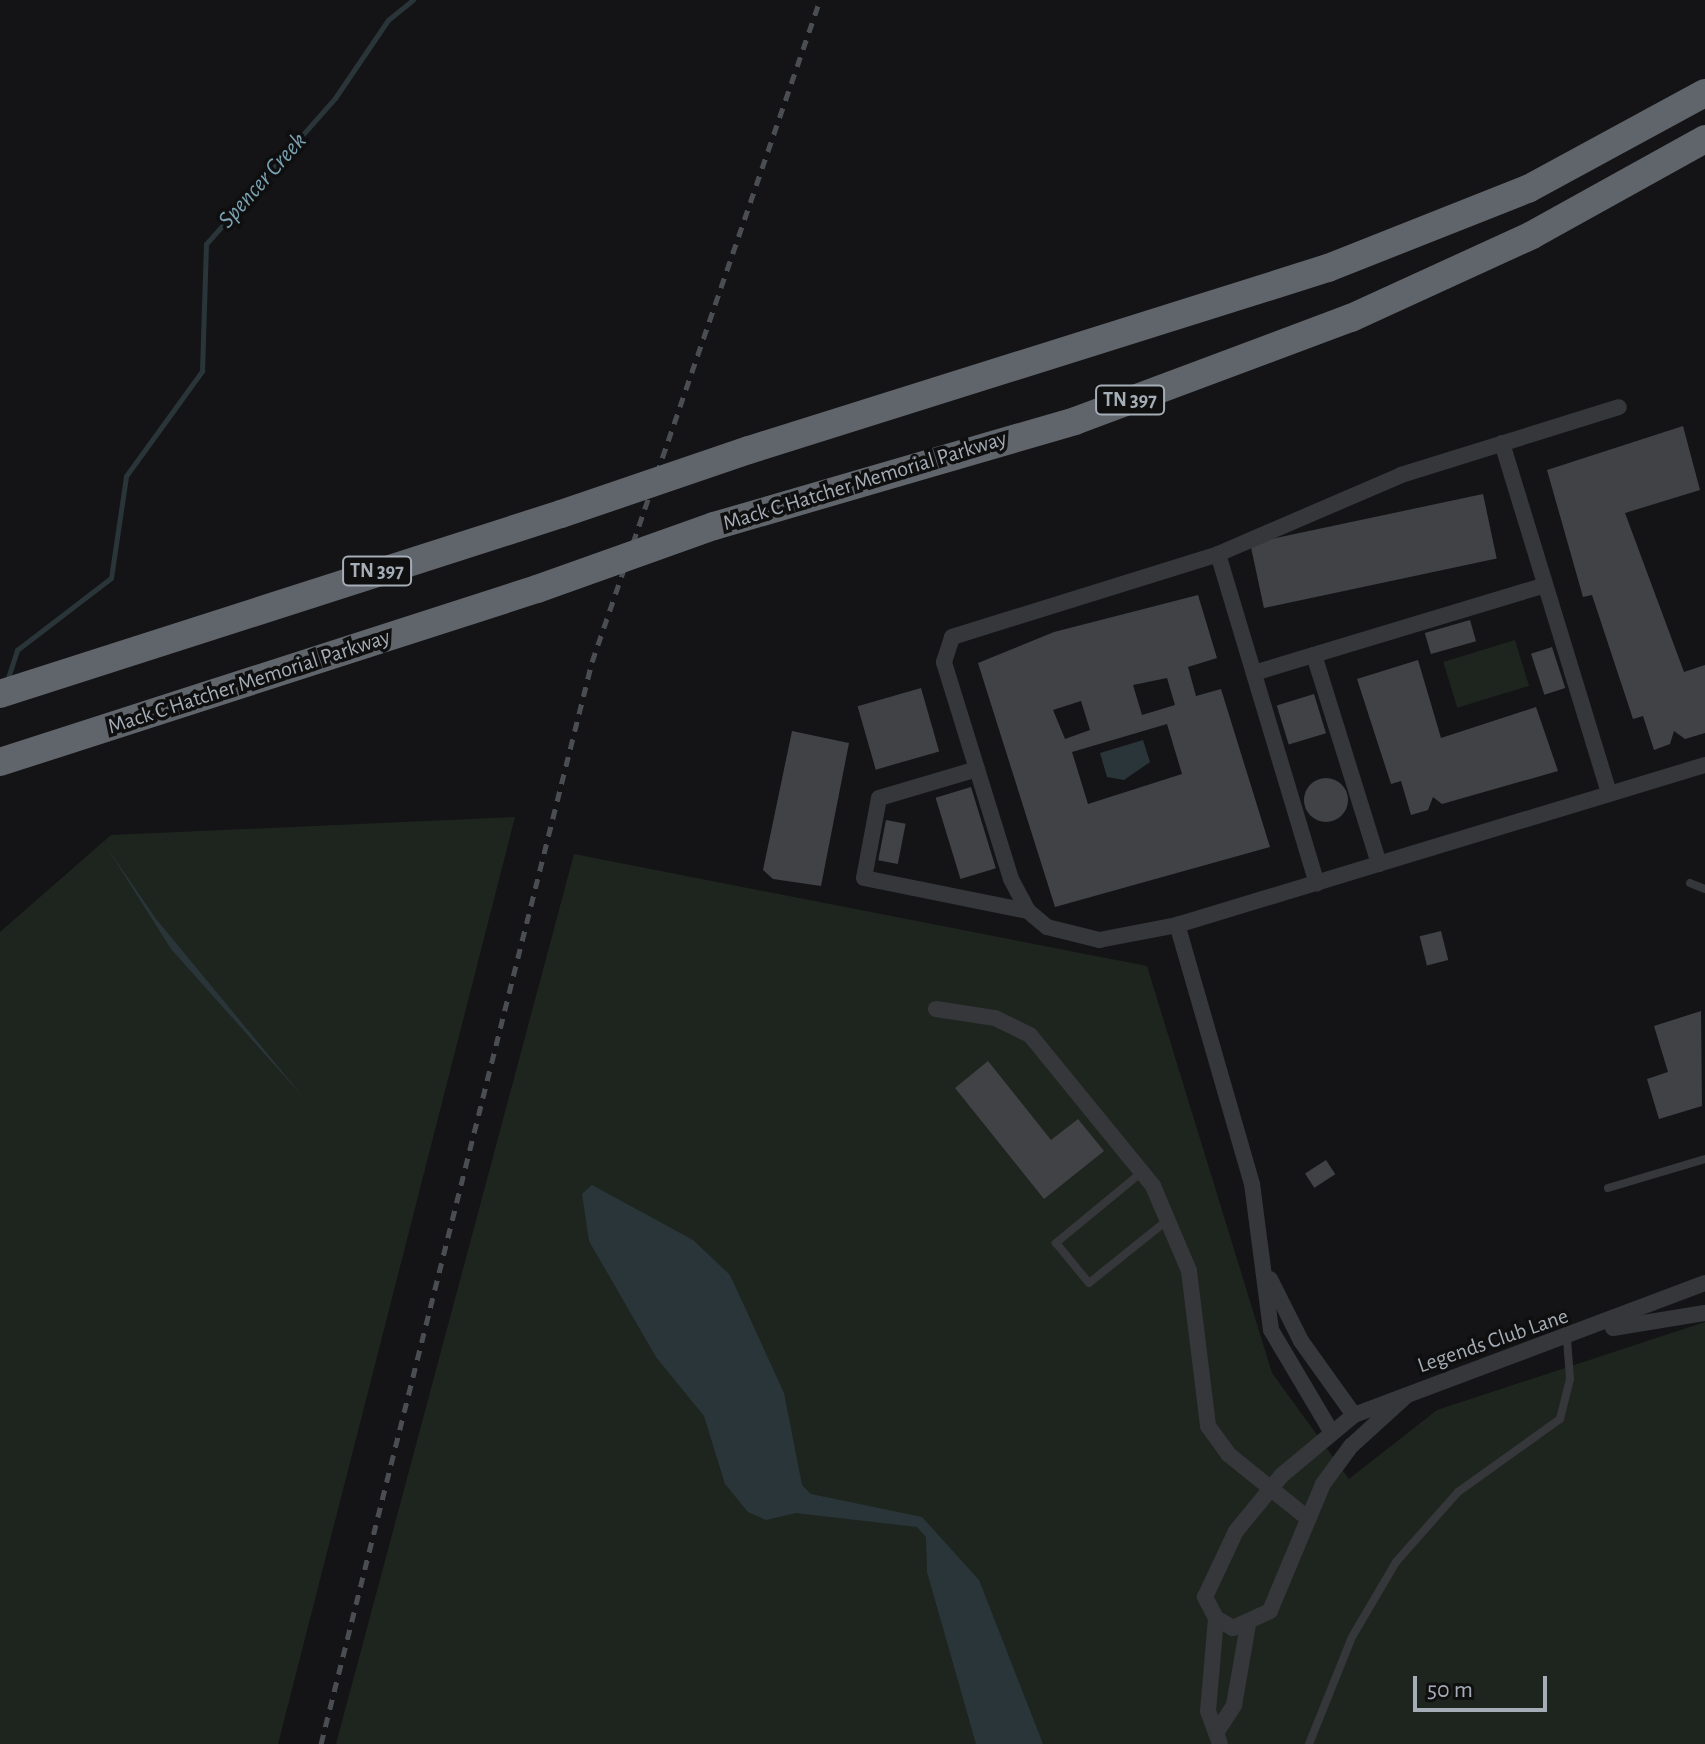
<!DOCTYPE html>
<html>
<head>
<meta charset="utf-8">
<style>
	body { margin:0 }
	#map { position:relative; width:1705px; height:1744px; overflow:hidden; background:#141416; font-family:"Alegreya Sans",sans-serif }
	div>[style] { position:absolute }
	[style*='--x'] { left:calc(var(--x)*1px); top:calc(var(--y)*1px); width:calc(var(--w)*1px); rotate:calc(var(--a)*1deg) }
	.green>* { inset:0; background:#1e251e; transform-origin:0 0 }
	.water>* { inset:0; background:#2a353a }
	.stream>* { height:5px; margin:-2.5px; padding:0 2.5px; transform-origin:2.5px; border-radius:2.5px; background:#2a353a }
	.building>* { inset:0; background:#404246; transform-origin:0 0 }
	.round { border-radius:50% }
	.lane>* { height:8px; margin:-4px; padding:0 4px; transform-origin:4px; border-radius:4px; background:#35373b }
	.street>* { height:16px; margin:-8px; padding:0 8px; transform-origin:8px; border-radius:8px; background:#35373b }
	.highway>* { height:28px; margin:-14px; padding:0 14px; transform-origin:14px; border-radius:14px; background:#60656c }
	.rail>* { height:5px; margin-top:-2.5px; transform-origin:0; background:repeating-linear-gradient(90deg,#4a4d52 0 10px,transparent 0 18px) }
	.highway-bridge>* { height:28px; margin:-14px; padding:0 14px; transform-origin:14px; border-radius:14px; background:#60656c }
	span { translate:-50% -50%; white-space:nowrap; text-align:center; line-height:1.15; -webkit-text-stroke:7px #0f0f10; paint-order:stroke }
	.shield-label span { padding:2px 6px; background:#0f0f10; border:2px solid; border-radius:6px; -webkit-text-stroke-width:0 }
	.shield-label { font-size:20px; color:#a5adb6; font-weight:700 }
	.street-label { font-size:22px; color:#a5adb6 }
	.water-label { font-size:24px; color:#7ba2b2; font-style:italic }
	.scale { position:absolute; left:1413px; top:1676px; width:134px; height:36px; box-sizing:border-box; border:4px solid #a5adb6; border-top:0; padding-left:10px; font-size:24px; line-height:28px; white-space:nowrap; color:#a5adb6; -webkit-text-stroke:6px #0f0f10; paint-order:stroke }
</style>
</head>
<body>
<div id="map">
	<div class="green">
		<div style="left:1515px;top:640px;width:48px;height:75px;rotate:73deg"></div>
		<div style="clip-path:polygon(515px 817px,278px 1744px,0 1744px,0 932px,111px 835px)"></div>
		<div style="clip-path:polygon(574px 854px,1147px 966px,1272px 1373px,1349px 1479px,1437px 1410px,1705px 1322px,1705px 1744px,336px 1744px)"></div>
	</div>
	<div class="water">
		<div style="clip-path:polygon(1143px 740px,1150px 762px,1124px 780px,1107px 777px,1100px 753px)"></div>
		<div style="clip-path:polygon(106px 846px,156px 919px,304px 1098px,171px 949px)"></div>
		<div style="clip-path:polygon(592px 1185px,693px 1240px,730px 1275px,784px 1393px,802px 1485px,811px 1494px,922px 1517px,979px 1580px,1043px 1744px,976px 1744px,927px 1572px,926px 1537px,917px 1527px,796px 1513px,766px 1520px,748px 1512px,725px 1484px,704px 1416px,656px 1357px,589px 1241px,582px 1194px)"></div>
	</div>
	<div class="stream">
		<div style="--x:7;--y:681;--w:33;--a:-72"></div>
		<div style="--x:17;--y:650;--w:118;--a:-37.5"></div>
		<div style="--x:111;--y:578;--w:103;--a:-81.6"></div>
		<div style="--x:126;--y:476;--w:130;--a:-54.1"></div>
		<div style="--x:202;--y:371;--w:127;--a:-88.2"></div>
		<div style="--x:206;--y:244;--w:195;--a:-48.5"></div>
		<div style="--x:335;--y:98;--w:94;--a:-55.8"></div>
		<div style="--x:388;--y:20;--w:32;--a:-39"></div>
	</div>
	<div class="building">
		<div style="clip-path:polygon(1683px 426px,1700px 490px,1625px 513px,1684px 672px,1705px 665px,1705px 733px,1685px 739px,1674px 731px,1670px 744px,1654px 750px,1643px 716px,1633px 719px,1592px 595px,1583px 597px,1547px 470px)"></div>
		<div style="left:1483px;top:494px;width:66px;height:238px;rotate:78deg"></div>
		<div style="clip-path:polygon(evenodd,1198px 595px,1217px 658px,1188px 667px,1196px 696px,1221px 689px,1270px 847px,1055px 907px,978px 663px,1054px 632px,1198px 595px,1167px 678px,1175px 705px,1142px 715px,1133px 685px,1167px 678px,1198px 595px,1081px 701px,1090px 730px,1065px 739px,1053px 710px,1081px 701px,1198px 595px,1167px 724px,1182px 774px,1088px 804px,1072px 752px,1167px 724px)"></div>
		<div style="left:1470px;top:620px;width:22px;height:47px;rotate:74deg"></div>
		<div style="left:1552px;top:647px;width:43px;height:22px;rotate:72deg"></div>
		<div style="clip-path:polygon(1418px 660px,1441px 738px,1536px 707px,1558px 771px,1442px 804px,1433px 797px,1428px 810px,1411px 815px,1401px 781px,1391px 784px,1357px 679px)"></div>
		<div style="left:921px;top:688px;width:66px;height:66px;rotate:74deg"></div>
		<div style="left:1314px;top:694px;width:41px;height:39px;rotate:73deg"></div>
		<div style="clip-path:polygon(792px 731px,849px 743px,821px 886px,773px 879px,763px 870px)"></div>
		<div class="round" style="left:1304px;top:778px;width:44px;height:44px"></div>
		<div style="left:971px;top:787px;width:85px;height:37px;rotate:73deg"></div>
		<div style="left:886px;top:820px;width:20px;height:41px;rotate:11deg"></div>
		<div style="left:1441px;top:931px;width:30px;height:22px;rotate:76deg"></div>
		<div style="clip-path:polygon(1701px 1011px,1702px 1106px,1659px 1119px,1647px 1079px,1668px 1072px,1654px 1026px)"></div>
		<div style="clip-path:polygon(988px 1061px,1051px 1140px,1078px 1119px,1104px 1151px,1044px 1199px,955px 1088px)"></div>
		<div style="left:1326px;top:1160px;width:17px;height:25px;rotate:57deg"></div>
	</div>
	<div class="lane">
		<div style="--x:1690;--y:883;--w:16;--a:22"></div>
		<div style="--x:1142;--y:1172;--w:112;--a:140.5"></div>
		<div style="--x:1056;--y:1243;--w:52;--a:50.5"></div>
		<div style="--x:1089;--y:1283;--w:102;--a:-38.7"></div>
		<div style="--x:1608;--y:1188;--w:101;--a:-16.6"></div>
		<div style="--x:1309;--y:1744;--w:115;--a:-68.1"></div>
		<div style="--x:1352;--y:1637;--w:87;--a:-59.6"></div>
		<div style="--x:1396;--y:1562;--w:94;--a:-48.5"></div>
		<div style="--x:1458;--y:1492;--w:125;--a:-35.6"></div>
		<div style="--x:1560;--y:1419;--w:41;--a:-76"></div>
		<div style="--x:1570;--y:1379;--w:40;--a:-94.3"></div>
	</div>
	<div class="street">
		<div style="--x:1502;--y:443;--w:367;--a:73"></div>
		<div style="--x:1218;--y:554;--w:344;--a:73.3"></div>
		<div style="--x:1314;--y:655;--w:219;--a:72.7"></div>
		<div style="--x:1254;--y:673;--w:304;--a:-16.8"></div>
		<div style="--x:977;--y:769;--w:102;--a:163.5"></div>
		<div style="--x:879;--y:798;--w:81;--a:100.6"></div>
		<div style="--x:864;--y:878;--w:167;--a:11.4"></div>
		<div style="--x:1028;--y:911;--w:25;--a:40"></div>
		<div style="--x:1047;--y:927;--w:54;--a:14"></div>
		<div style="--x:1099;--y:940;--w:79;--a:-10.9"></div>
		<div style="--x:1028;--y:911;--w:36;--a:-118"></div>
		<div style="--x:1011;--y:879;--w:227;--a:-107.2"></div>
		<div style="--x:944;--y:662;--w:26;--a:-72"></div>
		<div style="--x:952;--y:637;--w:279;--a:-17.3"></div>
		<div style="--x:1218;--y:554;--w:199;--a:-23.3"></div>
		<div style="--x:1401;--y:475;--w:228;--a:-17.3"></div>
		<div style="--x:936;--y:1009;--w:60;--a:8.7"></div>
		<div style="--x:995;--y:1018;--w:39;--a:26"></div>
		<div style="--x:1030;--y:1035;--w:195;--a:50.8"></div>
		<div style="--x:1153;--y:1186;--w:92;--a:67"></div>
		<div style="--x:1189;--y:1271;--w:156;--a:83"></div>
		<div style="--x:1208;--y:1426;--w:34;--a:54"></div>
		<div style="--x:1228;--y:1454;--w:100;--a:38.9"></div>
		<div style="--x:1270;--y:1279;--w:69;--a:63.4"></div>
		<div style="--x:1301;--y:1341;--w:91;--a:54.4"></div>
		<div style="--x:1613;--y:1328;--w:93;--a:-9.3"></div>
		<div style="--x:1406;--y:1396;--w:74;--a:137.7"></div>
		<div style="--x:1351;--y:1446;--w:47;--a:126.4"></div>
		<div style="--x:1323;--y:1484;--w:138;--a:112.7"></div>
		<div style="--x:1270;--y:1611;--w:41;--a:155.3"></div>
		<div style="--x:1233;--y:1628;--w:20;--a:-150"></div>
		<div style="--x:1216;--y:1618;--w:24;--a:-118"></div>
		<div style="--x:1205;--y:1597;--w:73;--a:-64.8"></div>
		<div style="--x:1236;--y:1531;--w:72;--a:-50.6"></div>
		<div style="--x:1282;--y:1475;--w:94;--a:-39.8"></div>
		<div style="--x:1354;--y:1415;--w:375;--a:-20.6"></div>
		<div style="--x:1332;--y:1433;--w:120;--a:-120.6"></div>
		<div style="--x:1271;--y:1330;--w:147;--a:-97.4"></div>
		<div style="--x:1252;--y:1184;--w:270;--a:-106.1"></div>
		<div style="--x:1177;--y:925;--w:552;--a:-16.86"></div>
		<div style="--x:1216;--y:1618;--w:93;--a:94.9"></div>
		<div style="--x:1208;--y:1711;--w:35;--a:70"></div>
		<div style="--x:1218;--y:1730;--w:30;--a:-57"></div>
		<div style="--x:1234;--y:1705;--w:81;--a:-80.1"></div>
	</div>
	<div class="highway">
		<div style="--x:749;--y:450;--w:607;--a:-17.45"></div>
		<div style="--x:1328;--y:268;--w:215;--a:-21.6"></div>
		<div style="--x:1528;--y:189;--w:201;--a:-28.5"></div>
		<div style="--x:714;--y:526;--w:376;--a:-16.2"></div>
		<div style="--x:1075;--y:421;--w:295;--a:-20.5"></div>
		<div style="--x:1351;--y:318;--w:199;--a:-24.6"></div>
		<div style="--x:1532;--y:235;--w:198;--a:-29"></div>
		<div style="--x:0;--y:694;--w:589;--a:-17.79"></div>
		<div style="--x:0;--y:762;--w:564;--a:-17.86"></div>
	</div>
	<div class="rail">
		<div style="--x:321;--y:1744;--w:1115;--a:-75.94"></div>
		<div style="--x:592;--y:662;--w:700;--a:-71"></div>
	</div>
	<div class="highway-bridge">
		<div style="--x:561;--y:514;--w:199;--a:-18.8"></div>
		<div style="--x:537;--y:589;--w:188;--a:-19.6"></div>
	</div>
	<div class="shield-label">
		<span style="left:1130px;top:400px">TN 397</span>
		<span style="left:377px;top:571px">TN 397</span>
	</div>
	<div class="street-label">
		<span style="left:865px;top:481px;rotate:-17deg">Mack C Hatcher Memorial Parkway</span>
		<span style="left:249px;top:682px;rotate:-18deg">Mack C Hatcher Memorial Parkway</span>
		<span style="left:1493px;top:1341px;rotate:-19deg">Legends Club Lane</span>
	</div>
	<div class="water-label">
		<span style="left:263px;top:181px;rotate:-48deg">Spencer Creek</span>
	</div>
	<div class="scale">50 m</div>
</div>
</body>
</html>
